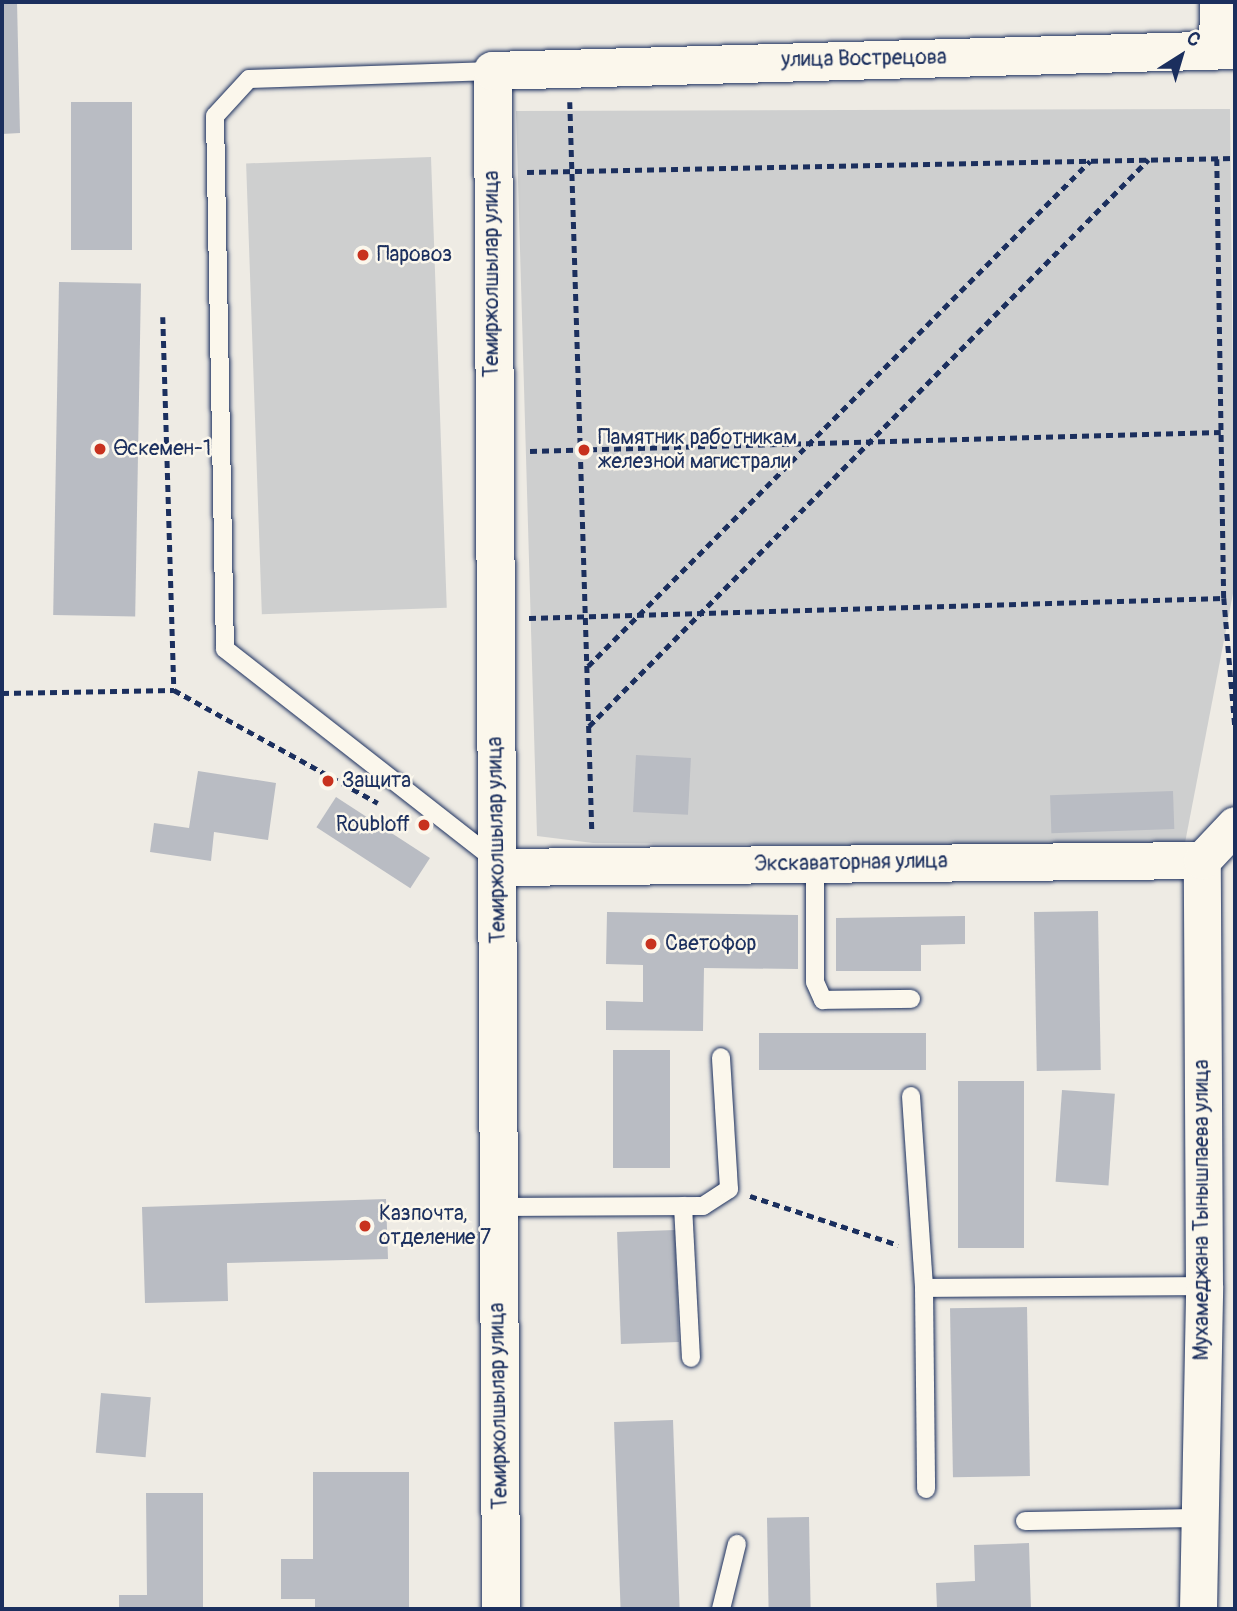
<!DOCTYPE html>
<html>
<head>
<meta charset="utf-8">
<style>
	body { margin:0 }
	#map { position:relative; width:1237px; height:1611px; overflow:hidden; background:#eeebe4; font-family:Pangolin,sans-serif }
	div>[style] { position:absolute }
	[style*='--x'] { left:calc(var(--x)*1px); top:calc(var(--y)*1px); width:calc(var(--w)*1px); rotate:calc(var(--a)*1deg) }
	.green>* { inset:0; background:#cecfcf; transform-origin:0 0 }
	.building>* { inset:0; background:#b9bcc3; transform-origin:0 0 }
	.path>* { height:4.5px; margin-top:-2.25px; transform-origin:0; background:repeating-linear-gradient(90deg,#1b2f5e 0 7px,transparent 0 12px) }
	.roads { filter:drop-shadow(0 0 2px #1b2f5e) drop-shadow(0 0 2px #1b2f5e) }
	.lane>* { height:18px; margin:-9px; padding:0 9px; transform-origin:9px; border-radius:9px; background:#fbf7ec }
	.street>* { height:37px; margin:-18.5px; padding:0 18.5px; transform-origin:18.5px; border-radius:18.5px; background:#fbf7ec }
	.secondary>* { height:38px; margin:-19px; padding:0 19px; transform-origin:19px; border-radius:19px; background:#fbf7ec }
	.dots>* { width:19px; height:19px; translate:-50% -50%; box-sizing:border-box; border:4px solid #fbf7ec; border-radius:50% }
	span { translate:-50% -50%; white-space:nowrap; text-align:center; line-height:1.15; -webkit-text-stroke:5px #fbf7ec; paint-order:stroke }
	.street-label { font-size:21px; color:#1b2f5e }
	.poi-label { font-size:21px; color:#1b2f5e }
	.left { translate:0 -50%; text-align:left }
	.right { translate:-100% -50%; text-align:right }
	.frame { position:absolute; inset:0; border:4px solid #1b2f5e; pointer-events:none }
	.north { position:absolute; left:1146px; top:21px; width:70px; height:70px; -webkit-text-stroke:5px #fbf7ec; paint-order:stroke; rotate:37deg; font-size:19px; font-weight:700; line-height:28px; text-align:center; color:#1b2f5e }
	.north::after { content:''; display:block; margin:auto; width:24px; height:32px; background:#1b2f5e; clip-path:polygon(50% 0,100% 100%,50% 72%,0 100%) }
</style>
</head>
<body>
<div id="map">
	<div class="green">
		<div style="clip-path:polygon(1230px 109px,1235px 583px,1184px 848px,593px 843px,537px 836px,516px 111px)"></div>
		<div style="left:431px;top:157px;width:451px;height:185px;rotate:88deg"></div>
	</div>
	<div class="building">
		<div style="clip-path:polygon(2px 2px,17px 2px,20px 133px,2px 134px)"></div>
		<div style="left:71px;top:102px;width:61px;height:148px"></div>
		<div style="left:59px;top:282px;width:82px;height:333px;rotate:1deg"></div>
		<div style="left:636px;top:755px;width:55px;height:57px;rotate:3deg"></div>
		<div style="clip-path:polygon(198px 771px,276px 783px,268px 840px,214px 832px,211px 861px,150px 852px,154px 823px,189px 828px)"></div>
		<div style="left:1173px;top:791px;width:38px;height:123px;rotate:88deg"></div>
		<div style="left:336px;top:797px;width:112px;height:36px;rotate:33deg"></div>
		<div style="left:1098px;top:911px;width:159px;height:64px;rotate:89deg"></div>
		<div style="clip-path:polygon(607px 912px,798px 915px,798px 969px,704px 968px,703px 1031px,606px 1030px,606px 1001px,643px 1002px,643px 965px,606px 964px)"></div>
		<div style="clip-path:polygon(965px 916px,965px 944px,921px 945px,921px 971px,836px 971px,836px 918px)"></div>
		<div style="left:759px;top:1033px;width:167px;height:37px"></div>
		<div style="left:613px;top:1050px;width:57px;height:118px"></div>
		<div style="left:958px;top:1081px;width:66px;height:167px"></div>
		<div style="left:1062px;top:1090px;width:53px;height:92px;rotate:4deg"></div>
		<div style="clip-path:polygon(386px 1199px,388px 1259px,227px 1263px,228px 1301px,145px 1303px,142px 1207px)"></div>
		<div style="left:675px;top:1230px;width:112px;height:58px;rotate:88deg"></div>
		<div style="left:1027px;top:1307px;width:169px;height:77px;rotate:89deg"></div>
		<div style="left:101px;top:1393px;width:50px;height:60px;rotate:5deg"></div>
		<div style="left:673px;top:1420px;width:189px;height:59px;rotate:88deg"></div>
		<div style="clip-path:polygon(313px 1472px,409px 1472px,409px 1609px,315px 1609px,315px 1599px,281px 1599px,281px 1559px,313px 1559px)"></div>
		<div style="clip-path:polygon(146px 1493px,203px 1493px,203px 1609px,119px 1609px,119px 1595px,147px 1595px)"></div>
		<div style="left:809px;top:1517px;width:92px;height:42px;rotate:89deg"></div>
		<div style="clip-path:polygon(1029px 1543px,1031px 1609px,937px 1609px,936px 1583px,975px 1581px,974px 1545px)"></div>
	</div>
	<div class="path">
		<div style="--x:570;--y:102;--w:729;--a:88.27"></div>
		<div style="--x:1217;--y:159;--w:439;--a:89.1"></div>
		<div style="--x:1224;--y:598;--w:128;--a:85.1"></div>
		<div style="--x:527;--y:172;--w:708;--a:-1.13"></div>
		<div style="--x:163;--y:317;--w:373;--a:88.3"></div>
		<div style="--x:174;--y:690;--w:233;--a:29"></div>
		<div style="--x:530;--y:451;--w:691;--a:-1.58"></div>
		<div style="--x:529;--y:618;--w:695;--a:-1.65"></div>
		<div style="--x:588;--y:666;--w:712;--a:-45.17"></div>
		<div style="--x:2;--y:693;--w:172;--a:-1"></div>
		<div style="--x:589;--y:726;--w:796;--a:-45.36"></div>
		<div style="--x:750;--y:1196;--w:156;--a:18.3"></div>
	</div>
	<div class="roads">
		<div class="lane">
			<div style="--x:493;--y:71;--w:244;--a:178.1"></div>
			<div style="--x:249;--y:79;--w:50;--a:132.6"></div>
			<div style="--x:215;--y:116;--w:533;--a:88.93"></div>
			<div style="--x:225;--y:649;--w:341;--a:38"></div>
			<div style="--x:815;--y:863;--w:119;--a:90"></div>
			<div style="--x:815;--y:982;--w:20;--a:66"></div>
			<div style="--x:823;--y:1000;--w:88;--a:-0.7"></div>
			<div style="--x:911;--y:1096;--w:192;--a:86.1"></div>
			<div style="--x:924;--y:1288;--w:280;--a:-0.4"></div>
			<div style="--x:683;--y:1206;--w:152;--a:87"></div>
			<div style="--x:497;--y:1207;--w:206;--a:-0.3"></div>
			<div style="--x:703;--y:1206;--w:31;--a:-33"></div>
			<div style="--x:729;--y:1189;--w:132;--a:-93.5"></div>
			<div style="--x:924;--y:1288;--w:201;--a:89.4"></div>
			<div style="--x:1025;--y:1521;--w:175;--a:-1"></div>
			<div style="--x:721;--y:1609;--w:67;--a:-76.2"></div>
		</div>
		<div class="street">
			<div style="--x:500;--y:867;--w:702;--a:-0.57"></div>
			<div style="--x:1198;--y:1609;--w:323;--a:-88.9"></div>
			<div style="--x:1204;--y:1286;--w:426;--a:-90.3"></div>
			<div style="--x:1202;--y:860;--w:48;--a:-46.7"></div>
		</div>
		<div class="secondary">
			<div style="--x:1218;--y:50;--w:48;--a:-88.8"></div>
			<div style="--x:501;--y:1609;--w:1538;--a:-90.3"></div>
			<div style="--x:493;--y:71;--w:742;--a:-1.62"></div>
		</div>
	</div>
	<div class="dots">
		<div style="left:363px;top:255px;background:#c8321e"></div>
		<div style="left:100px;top:449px;background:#c8321e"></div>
		<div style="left:584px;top:450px;background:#c8321e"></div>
		<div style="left:328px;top:781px;background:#c8321e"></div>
		<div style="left:424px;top:825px;background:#c8321e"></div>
		<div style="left:651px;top:944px;background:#c8321e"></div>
		<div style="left:365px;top:1226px;background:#c8321e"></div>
	</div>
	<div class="street-label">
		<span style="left:864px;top:59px;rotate:-1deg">улица Вострецова</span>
		<span style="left:492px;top:274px;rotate:-90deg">Темиржолшылар улица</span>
		<span style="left:497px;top:840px;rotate:-91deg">Темиржолшылар улица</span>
		<span style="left:851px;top:863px;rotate:-1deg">Экскаваторная улица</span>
		<span style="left:1202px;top:1210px;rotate:-90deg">Мухамеджана Тынышпаева улица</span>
		<span style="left:499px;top:1406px;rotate:-91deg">Темиржолшылар улица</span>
	</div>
	<div class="poi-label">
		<span class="left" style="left:377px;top:255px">Паровоз</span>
		<span class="left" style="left:598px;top:450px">Памятник работникам<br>железной магистрали</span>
		<span class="left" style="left:114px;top:449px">Өскемен-1</span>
		<span class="left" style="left:342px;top:781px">Защита</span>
		<span class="right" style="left:410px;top:825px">Roubloff</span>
		<span class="left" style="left:665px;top:944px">Светофор</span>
		<span class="left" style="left:379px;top:1226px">Казпочта,<br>отделение 7</span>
	</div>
	<div class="frame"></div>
	<div class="north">С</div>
</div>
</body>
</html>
